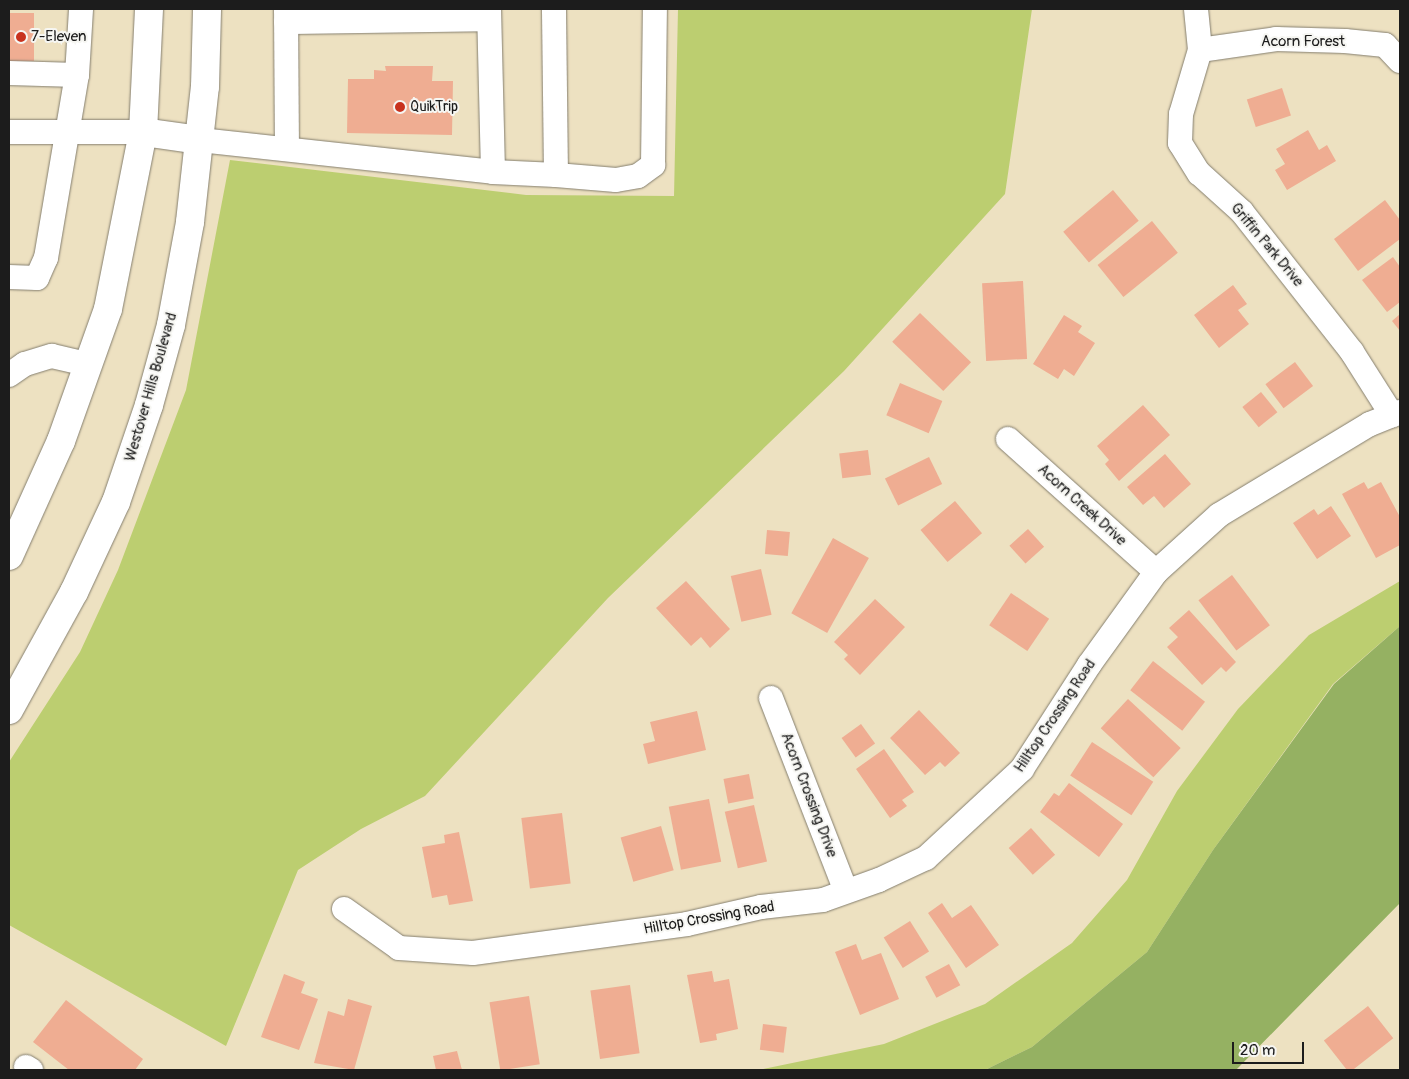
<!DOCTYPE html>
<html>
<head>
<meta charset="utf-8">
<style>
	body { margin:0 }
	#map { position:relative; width:1409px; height:1079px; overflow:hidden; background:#ede1c1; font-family:Pangolin,sans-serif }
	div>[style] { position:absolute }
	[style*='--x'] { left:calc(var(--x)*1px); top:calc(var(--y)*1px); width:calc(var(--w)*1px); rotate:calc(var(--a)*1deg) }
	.green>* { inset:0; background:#bcce70 }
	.forest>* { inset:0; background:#95b162 }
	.building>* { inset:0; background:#efad92; transform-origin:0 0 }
	.roads { filter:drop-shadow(0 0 1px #847e6e) drop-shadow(0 0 1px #847e6e) }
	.minor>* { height:24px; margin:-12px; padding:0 12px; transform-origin:12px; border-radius:12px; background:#fff }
	.major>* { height:28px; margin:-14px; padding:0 14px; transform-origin:14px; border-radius:14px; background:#fff }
	.dots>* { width:14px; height:14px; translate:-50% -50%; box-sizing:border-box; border:2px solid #f6f6f2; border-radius:50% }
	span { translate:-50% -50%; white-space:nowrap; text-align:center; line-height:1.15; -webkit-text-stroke:4px #f6f6f2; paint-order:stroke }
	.poi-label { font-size:15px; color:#1c1c1c }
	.left { translate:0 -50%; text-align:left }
	.street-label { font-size:15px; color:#1c1c1c }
	.frame { position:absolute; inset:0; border:10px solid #1c1c1c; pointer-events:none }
	.scale { position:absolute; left:1232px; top:1042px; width:72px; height:22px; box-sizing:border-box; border:2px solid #1c1c1c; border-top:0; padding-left:6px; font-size:15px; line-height:18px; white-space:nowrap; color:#1c1c1c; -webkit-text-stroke:4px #f6f6f2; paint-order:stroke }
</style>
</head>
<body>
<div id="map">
	<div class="green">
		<div style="clip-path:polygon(678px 9px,1032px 9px,1005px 194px,844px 371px,608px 598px,425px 796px,361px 829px,298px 870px,226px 1046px,9px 925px,9px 762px,80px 652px,118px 570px,186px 390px,230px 160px,526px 195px,674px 196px)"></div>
		<div style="clip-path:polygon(1400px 581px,1400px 626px,1333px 684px,1213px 850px,1147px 952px,1032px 1047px,985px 1070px,758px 1070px,884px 1044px,985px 1004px,1072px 943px,1127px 880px,1177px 791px,1238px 709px,1309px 635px)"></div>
	</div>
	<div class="forest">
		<div style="clip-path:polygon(1400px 626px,1400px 903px,1236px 1070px,985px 1070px,1032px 1047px,1147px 952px,1213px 850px,1334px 684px)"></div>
	</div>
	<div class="building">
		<div style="left:34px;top:13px;width:48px;height:25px;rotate:90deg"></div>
		<div style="clip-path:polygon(385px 66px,433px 66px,432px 81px,453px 81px,452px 135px,347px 133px,348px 79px,374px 79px,374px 70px,386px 71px)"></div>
		<div style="left:1282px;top:88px;width:29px;height:37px;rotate:72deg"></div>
		<div style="clip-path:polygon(1308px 130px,1319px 150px,1327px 145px,1336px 161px,1287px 190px,1275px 170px,1285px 164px,1276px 149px)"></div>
		<div style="left:1113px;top:190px;width:40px;height:65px;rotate:50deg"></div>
		<div style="clip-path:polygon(1385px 200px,1400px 220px,1400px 239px,1358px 271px,1334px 239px)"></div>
		<div style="left:1152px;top:221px;width:41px;height:70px;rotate:51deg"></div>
		<div style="clip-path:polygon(1393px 257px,1400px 267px,1400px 302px,1387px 312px,1362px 280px)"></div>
		<div style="left:1023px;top:281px;width:78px;height:41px;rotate:87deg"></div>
		<div style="clip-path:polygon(1233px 285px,1247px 304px,1238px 310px,1249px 324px,1219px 348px,1194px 315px)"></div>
		<div style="left:920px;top:313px;width:71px;height:40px;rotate:44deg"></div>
		<div style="clip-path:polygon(1400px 314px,1400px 331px,1392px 321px)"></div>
		<div style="clip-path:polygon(1064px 315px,1082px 326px,1078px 332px,1095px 343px,1074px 376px,1064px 369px,1058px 379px,1033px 364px)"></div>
		<div style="left:1295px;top:362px;width:30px;height:37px;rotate:53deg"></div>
		<div style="left:900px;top:383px;width:46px;height:35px;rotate:23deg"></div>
		<div style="left:1261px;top:392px;width:26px;height:24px;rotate:51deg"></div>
		<div style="clip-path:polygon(1143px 405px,1170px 435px,1119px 481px,1105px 464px,1109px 460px,1097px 446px)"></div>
		<div style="left:868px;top:450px;width:25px;height:29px;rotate:83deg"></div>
		<div style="clip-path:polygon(1165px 454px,1191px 484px,1164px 508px,1154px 496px,1143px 505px,1127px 487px)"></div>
		<div style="left:929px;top:457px;width:30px;height:49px;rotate:64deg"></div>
		<div style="clip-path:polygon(1364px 482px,1368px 489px,1381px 482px,1400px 517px,1400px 545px,1376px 558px,1342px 494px)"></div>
		<div style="left:955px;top:501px;width:42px;height:45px;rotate:50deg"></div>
		<div style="clip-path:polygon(1331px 506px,1351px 536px,1317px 559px,1293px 523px,1314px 509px,1318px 515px)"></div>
		<div style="left:1028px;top:529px;width:24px;height:25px;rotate:48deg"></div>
		<div style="left:767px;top:530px;width:23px;height:24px;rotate:5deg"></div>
		<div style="left:833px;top:538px;width:41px;height:86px;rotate:29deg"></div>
		<div style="left:761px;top:569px;width:47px;height:31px;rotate:77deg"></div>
		<div style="left:1232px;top:575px;width:63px;height:42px;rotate:53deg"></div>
		<div style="clip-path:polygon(686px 581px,730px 629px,710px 648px,701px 637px,691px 646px,656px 608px)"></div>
		<div style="left:1011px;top:593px;width:46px;height:39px;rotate:34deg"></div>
		<div style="clip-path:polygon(875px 599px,905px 627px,860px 675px,844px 659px,848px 655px,834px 642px)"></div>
		<div style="clip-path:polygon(1189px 610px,1236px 662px,1226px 672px,1221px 667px,1202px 685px,1167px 647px,1178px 637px,1169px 628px)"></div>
		<div style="left:1153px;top:661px;width:66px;height:37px;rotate:38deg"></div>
		<div style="left:1128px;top:699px;width:72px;height:40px;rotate:43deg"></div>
		<div style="clip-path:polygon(919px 710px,960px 753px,945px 767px,940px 762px,925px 775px,890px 738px)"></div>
		<div style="clip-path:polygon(697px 711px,706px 750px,648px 764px,643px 744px,655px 741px,650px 722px)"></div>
		<div style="left:861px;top:724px;width:24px;height:24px;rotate:54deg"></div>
		<div style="left:1092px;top:742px;width:73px;height:40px;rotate:33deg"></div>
		<div style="clip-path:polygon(884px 749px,914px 792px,902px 800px,907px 806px,890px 818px,856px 769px)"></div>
		<div style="left:749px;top:774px;width:25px;height:26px;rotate:79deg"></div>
		<div style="clip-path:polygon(1069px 783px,1123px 824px,1099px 857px,1040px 812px,1054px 793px,1059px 796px)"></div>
		<div style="left:709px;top:799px;width:64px;height:41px;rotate:79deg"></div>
		<div style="left:754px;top:805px;width:58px;height:30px;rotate:77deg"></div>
		<div style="left:562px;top:813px;width:71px;height:41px;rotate:83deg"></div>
		<div style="left:661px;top:826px;width:46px;height:42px;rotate:74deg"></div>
		<div style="left:1031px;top:828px;width:36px;height:30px;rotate:48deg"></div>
		<div style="clip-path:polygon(459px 832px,473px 901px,449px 905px,447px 895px,432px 898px,422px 847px,445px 843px,444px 835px)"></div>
		<div style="clip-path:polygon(942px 903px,952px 918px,971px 905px,999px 945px,966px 968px,928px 913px)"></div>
		<div style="left:910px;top:921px;width:36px;height:31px;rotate:58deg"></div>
		<div style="clip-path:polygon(856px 944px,862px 960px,881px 953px,899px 999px,860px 1015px,835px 952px)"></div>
		<div style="left:949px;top:964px;width:24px;height:27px;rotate:62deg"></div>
		<div style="clip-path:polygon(712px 971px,714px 982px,729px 979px,738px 1029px,716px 1034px,717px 1040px,700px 1043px,687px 975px)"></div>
		<div style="clip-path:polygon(284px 974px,305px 982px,301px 993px,318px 999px,299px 1050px,261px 1037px)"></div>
		<div style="left:630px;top:985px;width:69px;height:40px;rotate:82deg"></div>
		<div style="left:529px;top:996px;width:69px;height:40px;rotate:81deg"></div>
		<div style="clip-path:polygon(348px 999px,372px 1006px,354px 1070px,314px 1063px,328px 1011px,344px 1016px)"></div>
		<div style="clip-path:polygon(66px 1000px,143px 1059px,135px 1070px,69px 1070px,33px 1042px)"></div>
		<div style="left:1368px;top:1006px;width:41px;height:56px;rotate:52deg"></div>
		<div style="left:763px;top:1024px;width:24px;height:26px;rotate:7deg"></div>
		<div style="clip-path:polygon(457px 1051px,462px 1070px,436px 1070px,433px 1056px)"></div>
	</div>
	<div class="roads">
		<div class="minor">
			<div style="--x:286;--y:9;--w:139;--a:89.6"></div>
			<div style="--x:1196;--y:9;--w:41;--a:84.4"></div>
			<div style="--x:1200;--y:50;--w:67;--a:106.5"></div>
			<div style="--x:1181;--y:114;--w:29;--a:92"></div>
			<div style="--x:1180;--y:143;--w:36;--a:58"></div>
			<div style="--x:1199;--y:173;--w:58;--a:42.2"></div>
			<div style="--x:1242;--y:212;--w:178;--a:51.8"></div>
			<div style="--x:1352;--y:352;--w:75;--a:57.6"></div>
			<div style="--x:286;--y:22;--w:203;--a:-0.8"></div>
			<div style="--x:1200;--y:50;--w:77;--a:-8.2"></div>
			<div style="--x:1276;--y:39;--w:69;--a:1.7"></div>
			<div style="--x:1345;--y:41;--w:40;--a:5.7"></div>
			<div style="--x:1385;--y:45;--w:22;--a:47"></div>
			<div style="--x:9;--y:73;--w:68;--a:1.7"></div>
			<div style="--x:9;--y:132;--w:134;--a:0"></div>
			<div style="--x:200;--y:140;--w:295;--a:6.2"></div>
			<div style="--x:493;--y:172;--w:163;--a:-91.4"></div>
			<div style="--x:493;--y:172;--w:63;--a:2.7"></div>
			<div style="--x:556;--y:175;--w:166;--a:-90.7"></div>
			<div style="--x:556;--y:175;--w:60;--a:4.8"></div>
			<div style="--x:616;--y:180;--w:22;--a:-10"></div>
			<div style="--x:638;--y:176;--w:19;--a:-36"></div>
			<div style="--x:653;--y:165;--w:156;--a:-89.3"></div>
			<div style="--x:9;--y:277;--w:28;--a:2"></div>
			<div style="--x:37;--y:278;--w:22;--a:-66"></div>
			<div style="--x:46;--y:258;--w:186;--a:-80.4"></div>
			<div style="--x:77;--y:75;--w:66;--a:-86.5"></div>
			<div style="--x:9;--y:375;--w:19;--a:-35"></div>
			<div style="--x:25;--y:364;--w:28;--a:-17"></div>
			<div style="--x:52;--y:356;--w:37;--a:13"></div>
			<div style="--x:1008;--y:439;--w:199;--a:41.9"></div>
			<div style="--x:771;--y:698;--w:207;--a:68.8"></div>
			<div style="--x:344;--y:909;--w:67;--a:35.3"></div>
			<div style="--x:399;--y:948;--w:74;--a:3.9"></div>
			<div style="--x:473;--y:953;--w:216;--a:-7.7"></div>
			<div style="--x:687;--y:924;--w:76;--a:-12.9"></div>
			<div style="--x:761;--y:907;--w:62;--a:-6.4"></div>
			<div style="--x:823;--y:900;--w:59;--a:-19.7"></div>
			<div style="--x:879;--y:880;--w:52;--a:-25.1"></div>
			<div style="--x:926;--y:858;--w:131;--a:-42.8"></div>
			<div style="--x:1022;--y:769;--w:124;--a:-57.2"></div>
			<div style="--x:1089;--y:665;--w:115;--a:-54.2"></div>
			<div style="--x:1156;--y:572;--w:85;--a:-42.1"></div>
			<div style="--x:1219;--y:515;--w:176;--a:-31.1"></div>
			<div style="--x:1370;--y:424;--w:32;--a:-22"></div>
			<div style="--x:26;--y:1067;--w:6;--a:31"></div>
		</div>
		<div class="major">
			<div style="--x:143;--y:132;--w:58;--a:8"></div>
			<div style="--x:9;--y:556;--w:126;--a:-65.7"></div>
			<div style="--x:61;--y:441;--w:140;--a:-70.4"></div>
			<div style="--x:108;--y:309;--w:180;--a:-78.8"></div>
			<div style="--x:143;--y:132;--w:123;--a:-87.2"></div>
			<div style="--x:9;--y:710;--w:135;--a:-61.2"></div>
			<div style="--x:74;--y:592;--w:99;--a:-65"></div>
			<div style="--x:116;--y:502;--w:102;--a:-71.2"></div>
			<div style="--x:149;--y:405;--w:83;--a:-74.6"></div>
			<div style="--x:171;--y:325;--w:105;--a:-79.5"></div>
			<div style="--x:190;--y:222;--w:136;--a:-83.7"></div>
			<div style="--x:205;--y:87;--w:78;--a:-88.5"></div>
		</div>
	</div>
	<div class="dots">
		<div style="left:21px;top:37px;background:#c8321e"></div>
		<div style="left:400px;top:107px;background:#c8321e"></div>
	</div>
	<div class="poi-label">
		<span class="left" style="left:31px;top:37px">7-Eleven</span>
		<span class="left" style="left:410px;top:107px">QuikTrip</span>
	</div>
	<div class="street-label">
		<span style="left:1303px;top:42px">Acorn Forest</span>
		<span style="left:1267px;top:245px;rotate:50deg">Griffin Park Drive</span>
		<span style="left:151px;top:387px;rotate:-74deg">Westover Hills Boulevard</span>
		<span style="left:1082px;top:505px;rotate:42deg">Acorn Creek Drive</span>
		<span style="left:1055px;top:716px;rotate:-56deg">Hilltop Crossing Road</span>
		<span style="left:809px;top:795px;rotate:69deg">Acorn Crossing Drive</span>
		<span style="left:709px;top:918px;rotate:-10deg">Hilltop Crossing Road</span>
	</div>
	<div class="frame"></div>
	<div class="scale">20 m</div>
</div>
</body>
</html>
